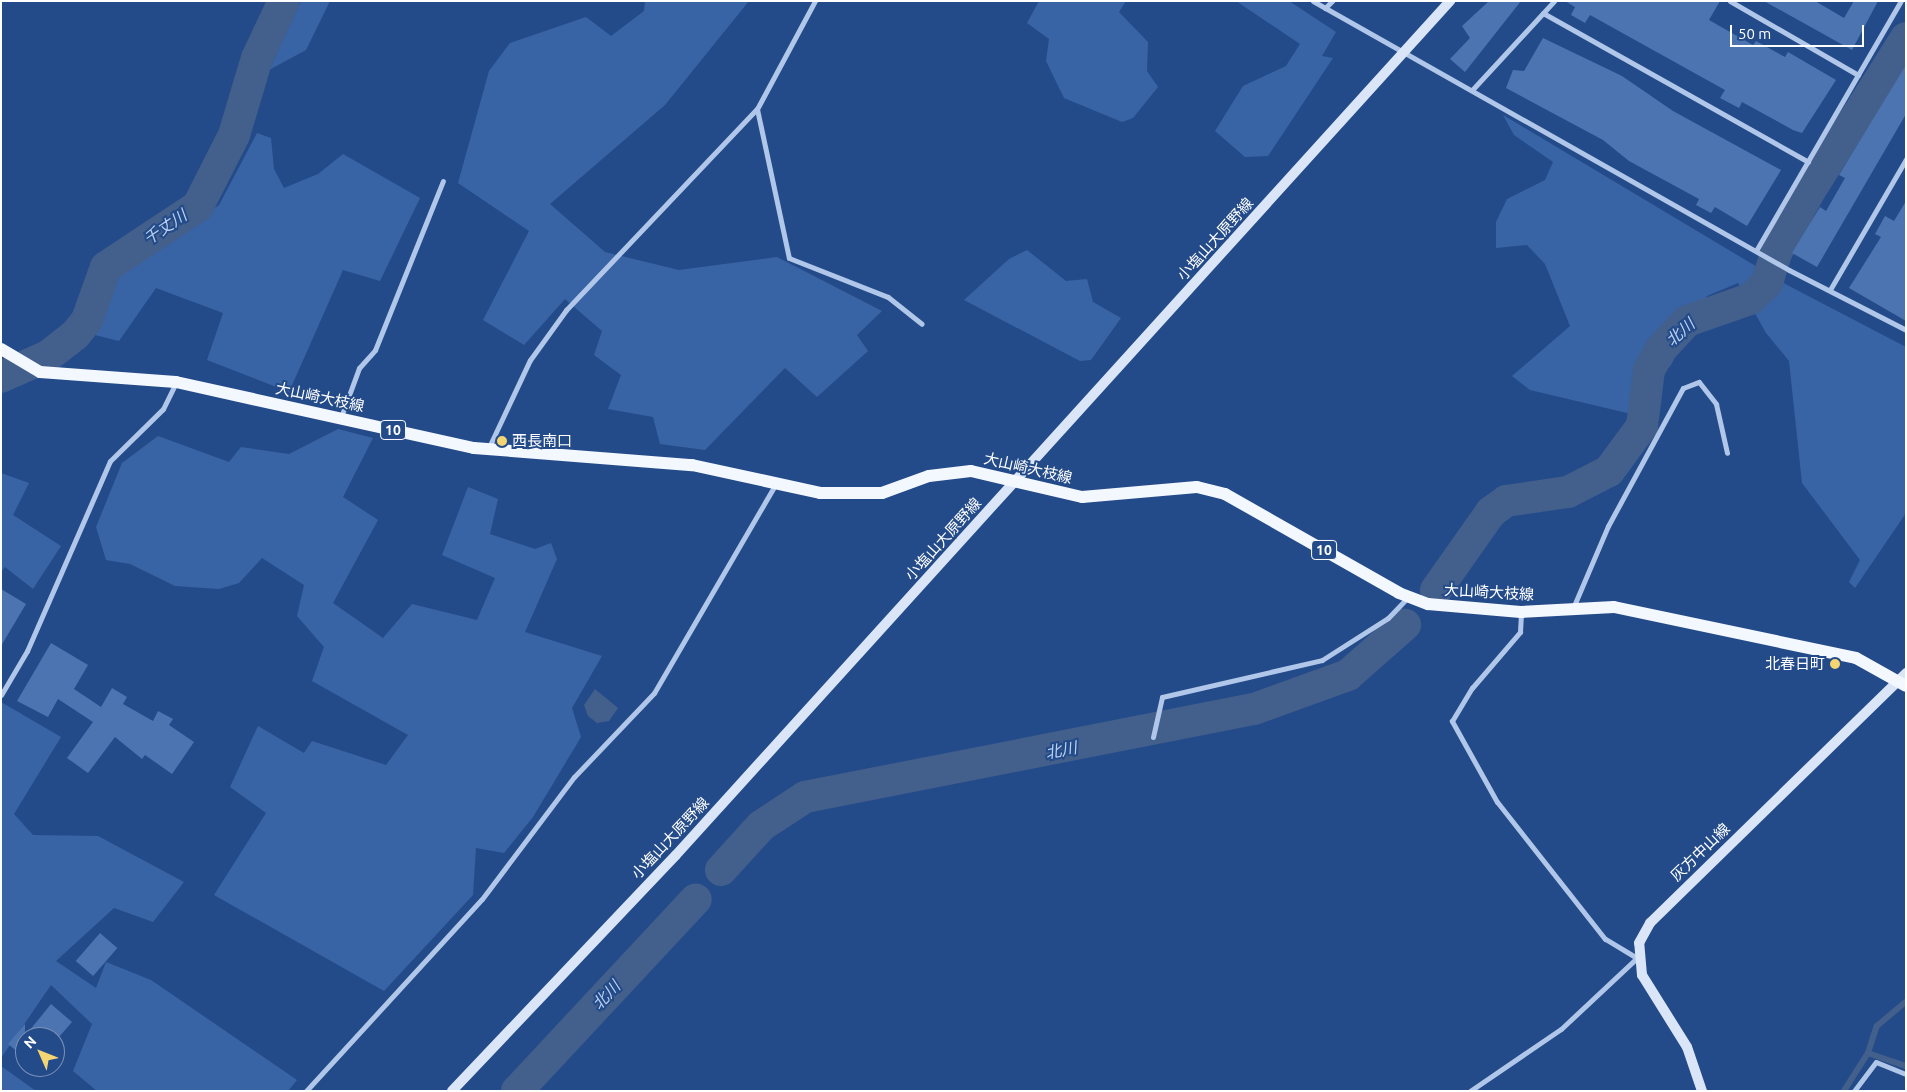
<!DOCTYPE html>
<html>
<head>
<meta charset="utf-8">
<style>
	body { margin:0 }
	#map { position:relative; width:1907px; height:1092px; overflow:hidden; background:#244b89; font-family:Ubuntu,"Noto Sans JP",sans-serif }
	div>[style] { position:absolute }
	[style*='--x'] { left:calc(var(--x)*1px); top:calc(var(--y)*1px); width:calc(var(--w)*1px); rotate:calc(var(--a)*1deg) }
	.green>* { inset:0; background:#3864a6 }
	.water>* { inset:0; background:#435f8c }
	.stream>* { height:5.5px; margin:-2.75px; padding:0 2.75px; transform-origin:2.75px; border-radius:2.75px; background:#435f8c }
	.river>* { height:32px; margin:-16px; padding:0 16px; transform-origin:16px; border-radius:16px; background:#435f8c }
	.building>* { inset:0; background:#4c74b1; transform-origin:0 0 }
	.street>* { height:5px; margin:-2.5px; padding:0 2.5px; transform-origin:2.5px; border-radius:2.5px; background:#b0c7ea }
	.secondary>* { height:10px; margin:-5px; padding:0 5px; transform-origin:5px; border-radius:5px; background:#dae6f8 }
	.primary>* { height:12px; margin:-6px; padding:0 6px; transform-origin:6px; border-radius:6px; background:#f3f7fe }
	.dots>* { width:14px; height:14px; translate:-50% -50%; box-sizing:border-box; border:2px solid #244b89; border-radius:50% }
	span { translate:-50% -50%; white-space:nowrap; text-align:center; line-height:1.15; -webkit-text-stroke:4px #244b89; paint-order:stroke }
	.shield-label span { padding:1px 4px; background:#244b89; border:1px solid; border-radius:4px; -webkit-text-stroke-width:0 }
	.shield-label { font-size:14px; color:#fff; font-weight:700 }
	.street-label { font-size:15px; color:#fff }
	.poi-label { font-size:15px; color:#fff }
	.left { translate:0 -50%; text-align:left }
	.right { translate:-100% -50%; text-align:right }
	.water-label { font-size:16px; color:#bbd1f1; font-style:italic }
	.frame { position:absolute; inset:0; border:2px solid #fff; pointer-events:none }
	.north { position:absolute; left:15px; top:1027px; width:50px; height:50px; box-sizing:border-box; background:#244b89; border:1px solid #7c93b8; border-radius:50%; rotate:314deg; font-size:14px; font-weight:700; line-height:20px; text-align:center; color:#fff }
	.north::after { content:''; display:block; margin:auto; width:18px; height:22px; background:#f4d573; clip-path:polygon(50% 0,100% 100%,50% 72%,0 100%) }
	.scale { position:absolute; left:1730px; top:25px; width:134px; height:22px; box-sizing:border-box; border:2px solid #fff; border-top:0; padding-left:6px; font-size:15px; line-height:18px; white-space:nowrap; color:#fff; -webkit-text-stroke:4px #244b89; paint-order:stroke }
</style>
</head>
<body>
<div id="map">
	<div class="green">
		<div style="clip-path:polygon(301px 1px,330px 1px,306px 50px,269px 70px)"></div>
		<div style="clip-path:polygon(645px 1px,749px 1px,665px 105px,550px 204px,605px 252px,679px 270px,777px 257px,882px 311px,857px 335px,868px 351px,817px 397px,785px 368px,705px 450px,660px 444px,653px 417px,608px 409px,621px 375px,594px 355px,602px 331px,565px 299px,524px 345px,483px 320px,529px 231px,458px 183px,489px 71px,510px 43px,586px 17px,611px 36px,644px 11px)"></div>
		<div style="clip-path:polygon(1039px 1px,1126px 1px,1119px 12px,1148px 42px,1147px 71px,1158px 87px,1133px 118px,1122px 122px,1064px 98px,1046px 61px,1049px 39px,1027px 23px)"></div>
		<div style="clip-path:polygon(1236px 1px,1289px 1px,1336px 32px,1322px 56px,1333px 58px,1268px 156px,1245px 157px,1215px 131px,1243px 86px,1286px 66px,1300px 44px)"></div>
		<div style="clip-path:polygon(1503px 115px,1789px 286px,1906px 347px,1906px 513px,1855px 588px,1849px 582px,1860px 560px,1802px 483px,1789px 361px,1766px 333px,1738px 283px,1707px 296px,1671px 365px,1627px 413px,1530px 390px,1512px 376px,1570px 326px,1545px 264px,1527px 245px,1496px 248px,1496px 222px,1507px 199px,1545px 180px,1553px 162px,1514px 135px)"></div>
		<div style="clip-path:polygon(257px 133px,271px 138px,274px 169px,284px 188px,318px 174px,343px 154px,420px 198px,380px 281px,343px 270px,289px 392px,207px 360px,223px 313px,156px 288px,119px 341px,91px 334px,113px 277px,219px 205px)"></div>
		<div style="clip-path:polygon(1027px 250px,1066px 281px,1087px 279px,1093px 302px,1121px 318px,1091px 360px,1080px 361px,964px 300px,1009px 259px)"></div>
		<div style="clip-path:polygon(338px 429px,373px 438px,343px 497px,378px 520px,333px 603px,383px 638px,412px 604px,477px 620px,495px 578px,442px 555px,468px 487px,498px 499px,490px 534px,535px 549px,551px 543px,557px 559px,525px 632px,602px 656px,572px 708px,581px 737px,533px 817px,504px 853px,476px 848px,473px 895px,384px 991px,214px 895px,266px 813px,230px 787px,258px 726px,304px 753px,312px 741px,386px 765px,408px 735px,312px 681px,324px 647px,297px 616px,304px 585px,262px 558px,239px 583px,219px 589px,175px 586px,130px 564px,106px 560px,96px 527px,122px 463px,158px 436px,229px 462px,241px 447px,289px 454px)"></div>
		<div style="clip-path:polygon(1px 473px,29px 483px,13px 515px,61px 546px,33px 589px,5px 567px,1px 572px)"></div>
		<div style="clip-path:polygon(1px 702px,61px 737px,14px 814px,33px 835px,98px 836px,184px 882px,153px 922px,114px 908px,56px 961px,96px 988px,106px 962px,151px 980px,297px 1080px,288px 1091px,97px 1091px,73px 1071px,92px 1024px,51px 985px,1px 1058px)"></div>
		<div style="clip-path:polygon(1px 1066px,36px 1091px,1px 1091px)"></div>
	</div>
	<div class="water">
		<div style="clip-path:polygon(595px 689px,618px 708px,609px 721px,597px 723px,588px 716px,584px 705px)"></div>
	</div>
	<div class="stream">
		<div style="--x:1868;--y:1053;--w:28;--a:-72"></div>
		<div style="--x:1877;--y:1026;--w:38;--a:-40"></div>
		<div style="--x:1844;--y:1091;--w:45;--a:-57.7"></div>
		<div style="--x:1868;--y:1053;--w:40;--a:18.9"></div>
	</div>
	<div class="river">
		<div style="--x:1;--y:377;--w:51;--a:-24.1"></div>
		<div style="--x:48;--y:356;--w:34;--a:-38"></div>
		<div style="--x:75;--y:335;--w:19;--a:-51"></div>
		<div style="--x:87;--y:320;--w:56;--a:-70.3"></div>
		<div style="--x:106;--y:267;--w:110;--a:-33.5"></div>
		<div style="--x:198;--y:206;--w:80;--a:-63.1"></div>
		<div style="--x:234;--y:135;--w:80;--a:-73.4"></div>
		<div style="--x:257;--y:58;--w:63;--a:-64.7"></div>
		<div style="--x:1436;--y:590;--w:95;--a:-54.8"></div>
		<div style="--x:1491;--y:512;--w:19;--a:-36"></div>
		<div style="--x:1506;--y:501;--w:63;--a:-8.3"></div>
		<div style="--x:1568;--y:492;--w:46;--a:-27.1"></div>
		<div style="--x:1609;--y:471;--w:56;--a:-53.7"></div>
		<div style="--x:1642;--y:426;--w:56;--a:-82.9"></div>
		<div style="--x:1649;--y:370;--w:23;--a:-61"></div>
		<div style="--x:1660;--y:350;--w:40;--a:-47"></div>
		<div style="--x:1687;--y:321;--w:67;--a:-19.2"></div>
		<div style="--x:1750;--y:299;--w:23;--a:-43"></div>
		<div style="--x:1767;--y:283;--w:31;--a:-73"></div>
		<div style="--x:1776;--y:253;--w:69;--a:-61.6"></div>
		<div style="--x:1809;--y:192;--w:182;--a:-57.8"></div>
		<div style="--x:721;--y:870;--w:59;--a:-47.7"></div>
		<div style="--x:761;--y:826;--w:53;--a:-33.4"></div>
		<div style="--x:805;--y:797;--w:458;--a:-11.1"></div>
		<div style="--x:1254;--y:709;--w:100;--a:-19.9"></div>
		<div style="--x:1348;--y:675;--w:76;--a:-41.3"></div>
		<div style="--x:517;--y:1091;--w:262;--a:-47"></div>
	</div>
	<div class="building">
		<div style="clip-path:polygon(1489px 1px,1521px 1px,1465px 72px,1450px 59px,1470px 38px,1462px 26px)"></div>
		<div style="clip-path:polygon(1565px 1px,1720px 1px,1709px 20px,1753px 45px,1756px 41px,1785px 57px,1788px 52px,1836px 80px,1802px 133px,1793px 130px,1742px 102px,1739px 108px,1720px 98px,1725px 90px,1590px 15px,1585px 23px,1571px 15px,1575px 7px)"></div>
		<div style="clip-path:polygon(1764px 1px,1815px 1px,1844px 18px,1854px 1px,1878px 1px,1852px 50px)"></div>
		<div style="clip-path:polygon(1543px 38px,1622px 76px,1673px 111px,1781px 170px,1747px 226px,1715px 207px,1711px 213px,1696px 205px,1699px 199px,1629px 161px,1603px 140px,1506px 88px,1513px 70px,1524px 71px)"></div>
		<div style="clip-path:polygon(1906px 65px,1906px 114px,1817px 267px,1792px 253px,1820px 207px,1826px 211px,1845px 178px,1839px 175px)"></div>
		<div style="clip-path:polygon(1906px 201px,1906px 321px,1849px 288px,1881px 237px,1875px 234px,1885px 216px,1894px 221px)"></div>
		<div style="clip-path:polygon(1px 589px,26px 604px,1px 646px)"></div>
		<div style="clip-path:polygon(51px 643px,88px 665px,74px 689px,101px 707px,112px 688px,127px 697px,123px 704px,153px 721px,158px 711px,173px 719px,169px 725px,194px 742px,172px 774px,145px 755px,142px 759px,115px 737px,88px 773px,67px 758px,93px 722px,58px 699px,48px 717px,17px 701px)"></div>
		<div style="left:100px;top:933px;width:23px;height:37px;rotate:41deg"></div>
		<div style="clip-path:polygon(51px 1004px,72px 1022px,59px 1037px,25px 1037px,25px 1058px,8px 1044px,25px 1024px,25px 1036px)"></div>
	</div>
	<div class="street">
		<div style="--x:1313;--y:1;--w:547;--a:29.47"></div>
		<div style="--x:1789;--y:270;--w:131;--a:27.1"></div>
		<div style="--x:1730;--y:1;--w:148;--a:30"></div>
		<div style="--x:1325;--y:8;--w:10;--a:-45"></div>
		<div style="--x:1543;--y:13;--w:304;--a:29.3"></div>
		<div style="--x:1472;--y:90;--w:121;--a:-47.3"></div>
		<div style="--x:757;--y:109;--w:152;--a:77.9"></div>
		<div style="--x:789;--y:258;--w:106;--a:21.5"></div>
		<div style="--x:888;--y:297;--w:43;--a:38.5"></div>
		<div style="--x:1757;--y:249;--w:287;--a:-59.9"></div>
		<div style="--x:1831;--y:288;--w:149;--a:-59.8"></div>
		<div style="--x:341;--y:417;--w:52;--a:-69.8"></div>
		<div style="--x:359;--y:368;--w:24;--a:-48"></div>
		<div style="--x:375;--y:350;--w:182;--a:-68.1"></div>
		<div style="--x:489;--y:447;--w:96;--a:-64.8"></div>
		<div style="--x:530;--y:360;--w:62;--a:-54.2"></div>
		<div style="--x:566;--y:310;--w:277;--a:-46.5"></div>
		<div style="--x:757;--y:109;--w:123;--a:-61.8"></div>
		<div style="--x:1573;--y:608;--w:89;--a:-66.9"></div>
		<div style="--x:1608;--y:526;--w:157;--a:-61.5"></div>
		<div style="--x:1683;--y:388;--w:17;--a:-21"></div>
		<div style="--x:1699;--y:382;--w:28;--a:52"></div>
		<div style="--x:1716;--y:404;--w:50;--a:77.3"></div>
		<div style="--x:1;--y:695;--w:51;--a:-59.4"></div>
		<div style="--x:27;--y:651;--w:207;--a:-66.4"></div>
		<div style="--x:110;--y:461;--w:74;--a:-44.5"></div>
		<div style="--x:163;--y:409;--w:30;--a:-64"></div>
		<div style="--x:1153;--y:737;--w:41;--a:-77.3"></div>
		<div style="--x:1162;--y:697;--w:164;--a:-13"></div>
		<div style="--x:1322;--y:660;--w:78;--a:-32.5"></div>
		<div style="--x:1388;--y:618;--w:28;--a:-46"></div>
		<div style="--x:306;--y:1091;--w:260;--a:-47.5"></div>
		<div style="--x:482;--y:899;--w:153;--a:-53"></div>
		<div style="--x:574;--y:777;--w:116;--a:-46.4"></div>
		<div style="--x:654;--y:693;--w:241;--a:-59.8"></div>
		<div style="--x:1470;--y:1091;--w:110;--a:-34.3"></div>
		<div style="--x:1561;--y:1029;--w:104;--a:-43.1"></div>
		<div style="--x:1637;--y:958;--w:37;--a:-149"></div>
		<div style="--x:1605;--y:939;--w:174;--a:-128.2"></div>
		<div style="--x:1497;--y:802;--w:93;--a:-119.1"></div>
		<div style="--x:1452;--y:721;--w:39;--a:-59"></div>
		<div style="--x:1472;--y:688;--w:74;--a:-49.4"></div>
		<div style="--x:1520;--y:632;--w:19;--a:-87"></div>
		<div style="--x:1854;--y:1091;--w:36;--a:-53"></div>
		<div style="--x:1876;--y:1062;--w:32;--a:22"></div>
	</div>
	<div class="secondary">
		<div style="--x:452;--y:1091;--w:325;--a:-46.5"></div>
		<div style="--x:676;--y:855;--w:1153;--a:-47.81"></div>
		<div style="--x:1702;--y:1091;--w:46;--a:-108.8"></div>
		<div style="--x:1687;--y:1047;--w:85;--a:-122"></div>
		<div style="--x:1642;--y:975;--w:32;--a:-95"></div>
		<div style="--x:1639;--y:943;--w:23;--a:-61"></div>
		<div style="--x:1650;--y:923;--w:358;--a:-44.3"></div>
	</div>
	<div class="primary">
		<div style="--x:1;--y:349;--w:45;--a:30.5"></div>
		<div style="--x:40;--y:372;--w:136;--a:4.2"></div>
		<div style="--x:176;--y:382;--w:305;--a:12.5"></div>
		<div style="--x:474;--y:448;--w:219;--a:4.5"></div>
		<div style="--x:692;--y:465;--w:131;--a:12.3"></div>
		<div style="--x:820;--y:493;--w:62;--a:0"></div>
		<div style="--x:882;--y:493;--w:50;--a:-19.9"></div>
		<div style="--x:929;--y:476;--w:42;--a:-6.8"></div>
		<div style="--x:971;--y:471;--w:114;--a:13.2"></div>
		<div style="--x:1082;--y:497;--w:115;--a:-5"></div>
		<div style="--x:1197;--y:487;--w:29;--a:14"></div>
		<div style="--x:1225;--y:494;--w:200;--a:29.6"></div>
		<div style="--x:1399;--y:593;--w:31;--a:21"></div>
		<div style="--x:1428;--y:604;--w:93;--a:4.9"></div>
		<div style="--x:1521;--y:612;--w:93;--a:-3.1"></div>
		<div style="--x:1614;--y:607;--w:247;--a:11.9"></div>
		<div style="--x:1856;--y:658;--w:57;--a:29.2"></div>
	</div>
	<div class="dots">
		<div style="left:502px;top:441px;background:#f4d573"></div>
		<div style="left:1835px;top:664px;background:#f4d573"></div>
	</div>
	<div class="shield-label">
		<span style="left:393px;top:430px">10</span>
		<span style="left:1324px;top:550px">10</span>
	</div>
	<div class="street-label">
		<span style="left:1215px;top:239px;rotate:-48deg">小塩山大原野線</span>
		<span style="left:320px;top:397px;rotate:12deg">大山崎大枝線</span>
		<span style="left:1028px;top:468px;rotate:13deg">大山崎大枝線</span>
		<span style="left:943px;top:539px;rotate:-48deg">小塩山大原野線</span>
		<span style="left:1489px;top:592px;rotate:3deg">大山崎大枝線</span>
		<span style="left:670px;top:838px;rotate:-47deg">小塩山大原野線</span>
		<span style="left:1700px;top:852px;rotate:-44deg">灰方中山線</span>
	</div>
	<div class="poi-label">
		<span class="left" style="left:512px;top:441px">西長南口</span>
		<span class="right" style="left:1825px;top:664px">北春日町</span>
	</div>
	<div class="water-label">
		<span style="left:165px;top:227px;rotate:-34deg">千丈川</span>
		<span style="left:1680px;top:332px;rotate:-41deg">北川</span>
		<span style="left:1061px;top:750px;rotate:-11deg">北川</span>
		<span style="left:606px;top:995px;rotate:-47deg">北川</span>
	</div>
	<div class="frame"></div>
	<div class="north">N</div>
	<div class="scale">50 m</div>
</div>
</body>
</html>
